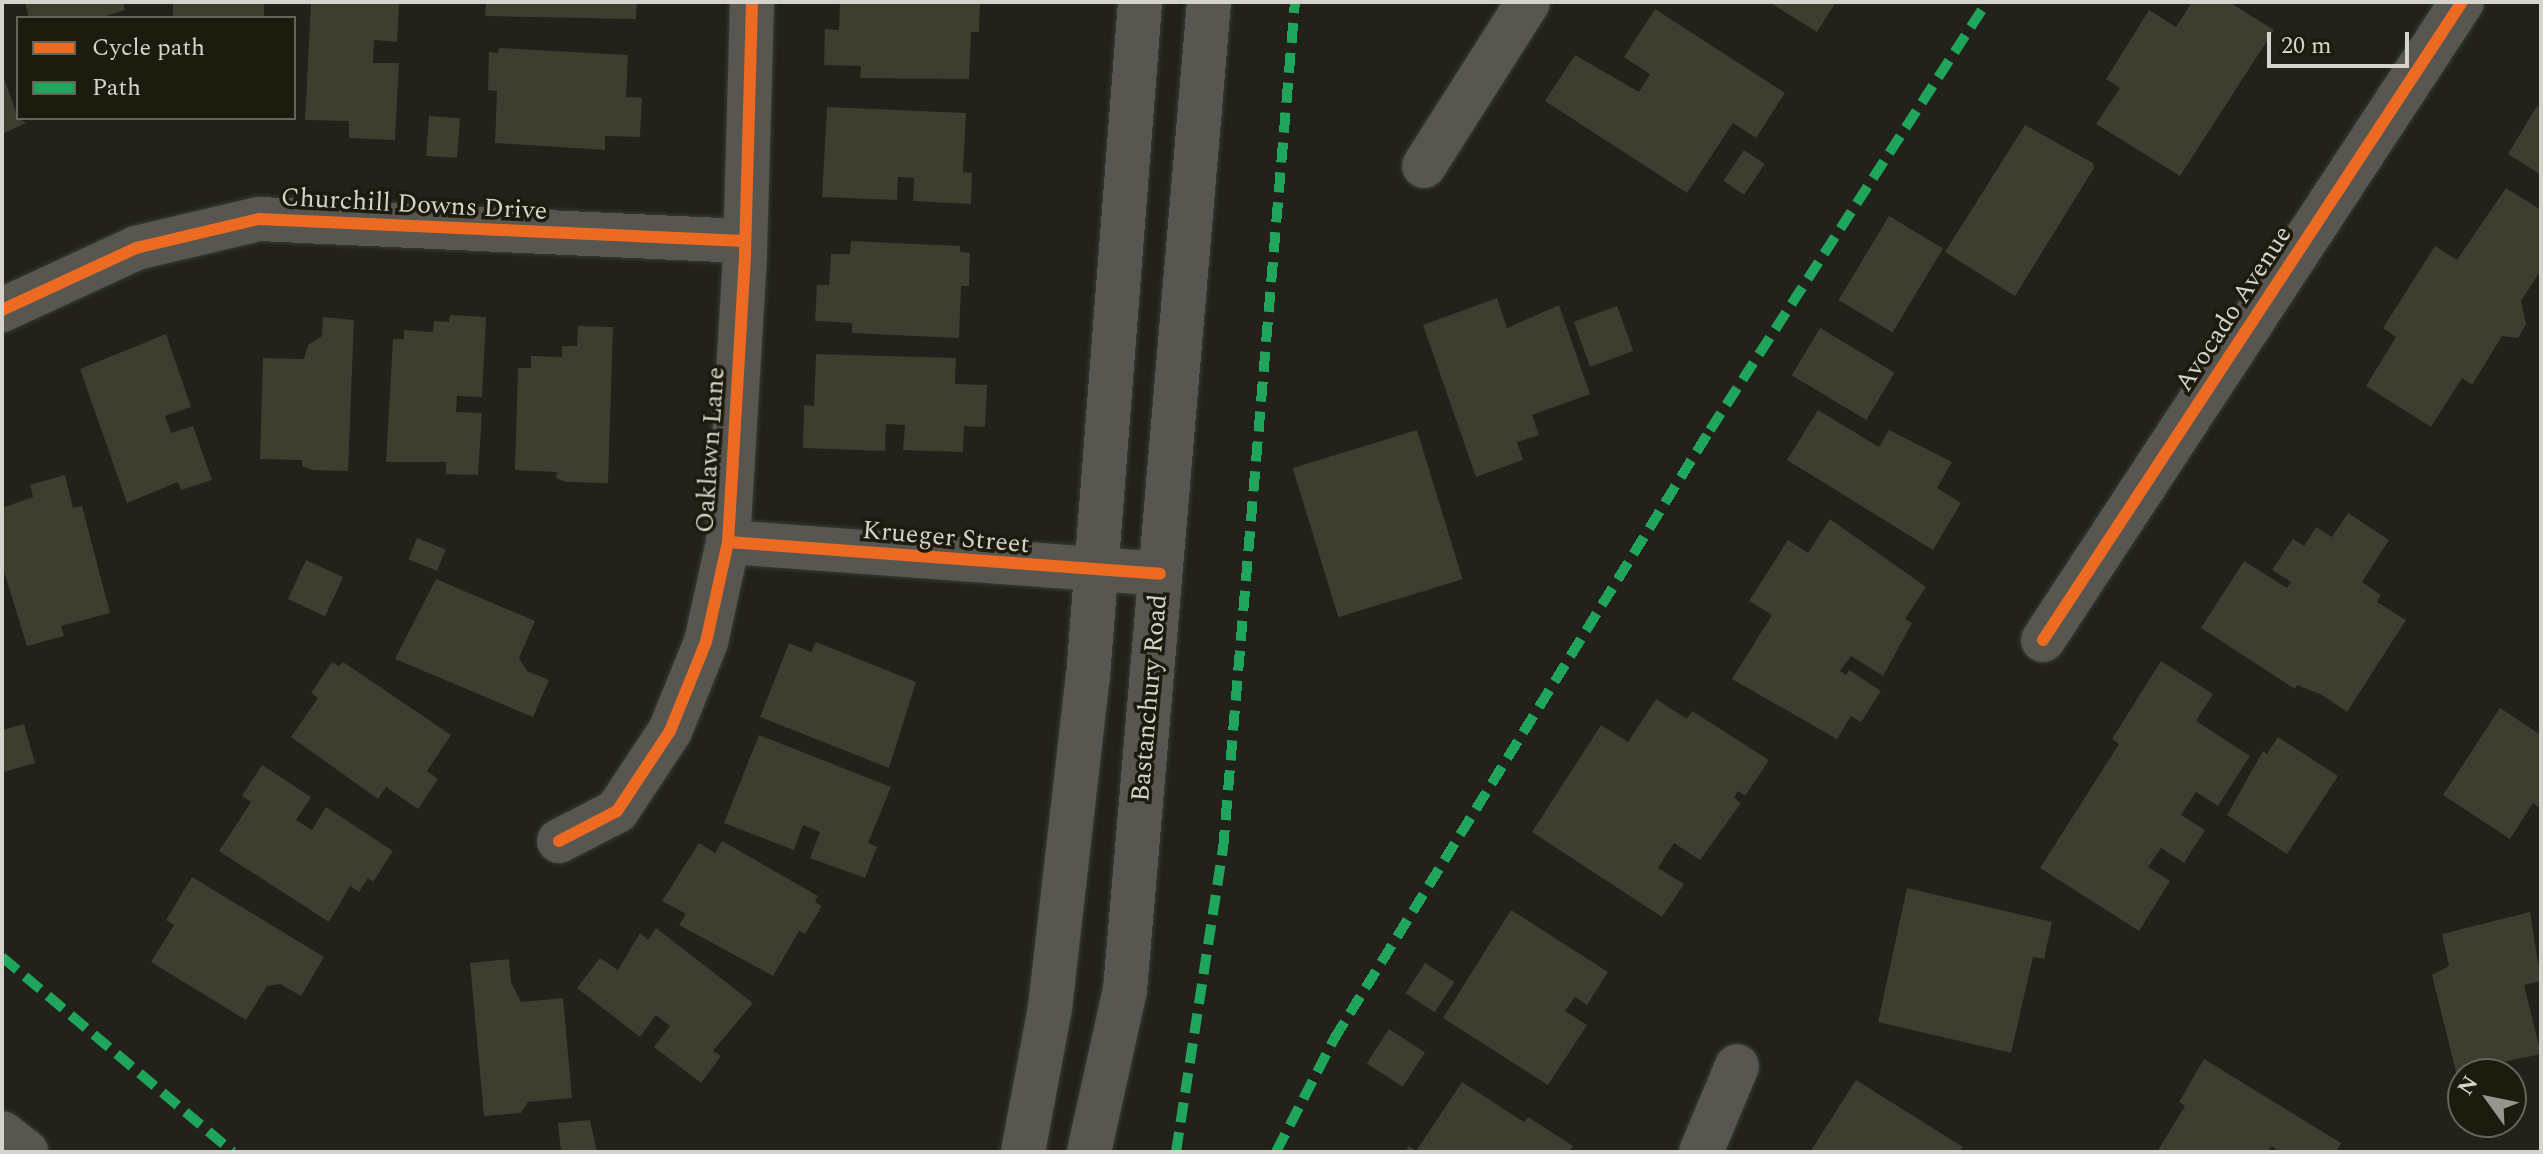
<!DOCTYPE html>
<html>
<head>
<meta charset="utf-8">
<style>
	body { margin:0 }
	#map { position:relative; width:2543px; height:1154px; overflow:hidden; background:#22211a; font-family:Spectral,serif }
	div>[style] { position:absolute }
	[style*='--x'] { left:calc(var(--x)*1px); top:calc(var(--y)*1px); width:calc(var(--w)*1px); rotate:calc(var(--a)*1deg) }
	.building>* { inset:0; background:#3e3d30; transform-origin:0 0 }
	.roads { filter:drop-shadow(0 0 2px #3b3a36) drop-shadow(0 0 2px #3b3a36) }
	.street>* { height:44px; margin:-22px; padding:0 22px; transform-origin:22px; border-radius:22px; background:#575650 }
	.secondary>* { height:44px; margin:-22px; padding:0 22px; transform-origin:22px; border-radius:22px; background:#575650 }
	.quiet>* { height:10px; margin-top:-5px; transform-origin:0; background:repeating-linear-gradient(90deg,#20a55d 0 20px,transparent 0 30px) }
	.cycleway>* { height:12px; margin:-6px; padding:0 6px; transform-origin:6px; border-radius:6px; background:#ed6a23 }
	span { translate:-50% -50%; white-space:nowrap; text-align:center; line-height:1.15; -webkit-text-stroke:7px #1c1b0e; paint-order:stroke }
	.street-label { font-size:26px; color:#d5d4cc }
	.frame { position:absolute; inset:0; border:4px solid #d5d4cc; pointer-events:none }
	.legend { position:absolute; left:16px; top:16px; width:280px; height:104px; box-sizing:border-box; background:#1c1b0e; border:2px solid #66655a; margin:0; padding:10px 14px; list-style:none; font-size:24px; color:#d5d4cc }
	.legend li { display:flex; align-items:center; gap:16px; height:40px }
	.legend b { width:40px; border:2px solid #66655a }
	.north { position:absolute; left:2447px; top:1058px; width:80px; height:80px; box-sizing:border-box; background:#1c1b0e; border:2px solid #66655a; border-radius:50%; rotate:303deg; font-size:22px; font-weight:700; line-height:32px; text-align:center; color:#d5d4cc }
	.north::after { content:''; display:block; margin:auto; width:28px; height:36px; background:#96958e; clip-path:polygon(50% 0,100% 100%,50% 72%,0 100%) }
	.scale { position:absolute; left:2267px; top:32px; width:142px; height:36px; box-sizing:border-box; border:4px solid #d5d4cc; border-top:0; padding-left:10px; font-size:24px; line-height:28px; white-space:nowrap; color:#d5d4cc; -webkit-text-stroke:6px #1c1b0e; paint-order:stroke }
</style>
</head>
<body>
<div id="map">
	<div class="building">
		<div style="clip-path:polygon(25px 2px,123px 2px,125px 10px,100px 18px,29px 18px)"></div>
		<div style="left:173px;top:2px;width:91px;height:16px"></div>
		<div style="clip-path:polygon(311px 2px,399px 2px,397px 42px,374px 40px,373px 63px,399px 63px,395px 140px,349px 138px,349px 121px,305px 120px)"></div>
		<div style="clip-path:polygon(486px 2px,637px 2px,636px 19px,485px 16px)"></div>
		<div style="clip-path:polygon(840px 2px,980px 2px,979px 32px,971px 32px,969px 79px,860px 78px,861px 66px,824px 65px,825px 29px,839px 30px)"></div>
		<div style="clip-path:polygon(1769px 2px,1836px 2px,1817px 32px)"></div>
		<div style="clip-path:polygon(2192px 2px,2229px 2px,2274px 30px,2180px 176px,2096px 124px,2120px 88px,2106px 79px,2149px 10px,2176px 27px)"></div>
		<div style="clip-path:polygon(1655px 9px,1785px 93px,1756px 138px,1733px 123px,1687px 193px,1545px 101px,1575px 55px,1639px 92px,1650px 74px,1624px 57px)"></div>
		<div style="clip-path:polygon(499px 48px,628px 55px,626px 97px,642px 98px,640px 137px,605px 136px,605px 150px,495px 143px,497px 91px,488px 90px,489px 52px,498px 53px)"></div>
		<div style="clip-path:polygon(2px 72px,18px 118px,26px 123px,2px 134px)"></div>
		<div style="clip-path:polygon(2537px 106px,2541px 109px,2541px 175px,2508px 154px)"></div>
		<div style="clip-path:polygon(827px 107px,966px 113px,963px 172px,972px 173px,971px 204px,913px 201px,914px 178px,898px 177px,897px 200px,822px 197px)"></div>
		<div style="left:429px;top:116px;width:31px;height:40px;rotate:4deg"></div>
		<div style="clip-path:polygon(2025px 125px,2093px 163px,2094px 168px,2015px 296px,1945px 252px)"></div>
		<div style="left:1744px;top:150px;width:25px;height:37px;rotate:34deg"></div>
		<div style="clip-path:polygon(2506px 188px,2541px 210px,2541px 270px,2521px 301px,2526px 324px,2518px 338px,2502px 336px,2472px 385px,2462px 378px,2431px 427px,2366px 386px,2396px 337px,2383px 328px,2435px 246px,2457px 260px)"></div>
		<div style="left:1889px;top:216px;width:63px;height:98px;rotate:31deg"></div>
		<div style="clip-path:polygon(851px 241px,960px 246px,960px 252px,970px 253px,969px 286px,961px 286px,959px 338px,852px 333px,852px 323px,815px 321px,817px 285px,829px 285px,831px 254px,850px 254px)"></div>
		<div style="clip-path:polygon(1497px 298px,1507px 328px,1559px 305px,1590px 394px,1532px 415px,1539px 435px,1517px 442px,1523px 460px,1476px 477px,1423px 325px)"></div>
		<div style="left:1617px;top:306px;width:48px;height:46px;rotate:70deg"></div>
		<div style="clip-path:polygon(450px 315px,486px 317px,482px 397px,457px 396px,456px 412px,482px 413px,478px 475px,446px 474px,446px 462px,386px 462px,393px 339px,404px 339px,404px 330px,433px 332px,434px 321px,449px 322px)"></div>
		<div style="clip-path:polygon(323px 317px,354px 320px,348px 471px,312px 470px,302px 466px,302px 460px,260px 459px,263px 358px,304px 359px,308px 345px,322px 336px)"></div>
		<div style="clip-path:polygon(578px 326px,613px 327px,608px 483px,566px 482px,556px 478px,557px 472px,515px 470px,518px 368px,531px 368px,531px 356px,562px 357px,562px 346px,577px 346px)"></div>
		<div style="left:1820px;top:328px;width:87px;height:55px;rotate:31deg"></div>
		<div style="clip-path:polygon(166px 334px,191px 407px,165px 416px,171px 433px,193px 426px,212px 480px,181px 490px,178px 482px,127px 503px,80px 369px)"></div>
		<div style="clip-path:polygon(816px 354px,956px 358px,955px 384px,987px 385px,985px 427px,964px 426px,963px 452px,903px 450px,905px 425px,886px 424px,885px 451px,803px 448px,804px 405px,814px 406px)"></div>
		<div style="clip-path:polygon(1818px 410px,1879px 447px,1889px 430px,1952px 462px,1937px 488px,1961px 503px,1933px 550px,1787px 460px)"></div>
		<div style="left:1417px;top:430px;width:156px;height:130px;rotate:73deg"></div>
		<div style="clip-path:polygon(65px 475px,73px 508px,82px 506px,110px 613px,61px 626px,64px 636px,27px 646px,2px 565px,2px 508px,33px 497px,30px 485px)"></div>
		<div style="clip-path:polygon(2348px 513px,2389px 540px,2362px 582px,2381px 595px,2377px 602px,2406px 620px,2347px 712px,2322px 695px,2297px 685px,2295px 689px,2201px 628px,2244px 561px,2287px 588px,2291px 582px,2272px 570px,2293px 539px,2304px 546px,2316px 527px,2332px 537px)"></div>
		<div style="clip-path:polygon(1830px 519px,1926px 587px,1905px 619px,1912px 623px,1883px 676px,1851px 656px,1840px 671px,1846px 675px,1849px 670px,1881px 691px,1861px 722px,1851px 716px,1837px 739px,1732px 679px,1772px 615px,1749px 601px,1788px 540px,1808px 553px)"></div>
		<div style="left:417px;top:538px;width:31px;height:23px;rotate:22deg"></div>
		<div style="left:306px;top:560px;width:41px;height:43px;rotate:25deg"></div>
		<div style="clip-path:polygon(436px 579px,535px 621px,519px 658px,527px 671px,549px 680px,533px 717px,395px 659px)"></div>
		<div style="clip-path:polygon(816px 642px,916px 682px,889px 768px,760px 717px,789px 643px,811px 652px)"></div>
		<div style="clip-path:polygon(2161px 661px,2213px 694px,2196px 721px,2250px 756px,2218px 806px,2196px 792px,2181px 815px,2205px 830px,2184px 863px,2161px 848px,2148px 867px,2170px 881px,2139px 931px,2040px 868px,2119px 744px,2112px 739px)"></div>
		<div style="clip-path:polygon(332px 662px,339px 666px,343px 662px,451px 735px,427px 771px,438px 779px,418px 809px,386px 787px,378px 799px,291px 737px,318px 698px,311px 693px)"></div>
		<div style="clip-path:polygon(1656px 699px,1687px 719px,1692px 711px,1769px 760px,1745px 796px,1738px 791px,1734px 798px,1741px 803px,1700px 860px,1674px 843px,1658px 868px,1684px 884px,1662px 917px,1532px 832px,1601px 725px,1628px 742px)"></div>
		<div style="clip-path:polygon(2500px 708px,2541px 735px,2541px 809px,2533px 803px,2510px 839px,2443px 795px)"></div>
		<div style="clip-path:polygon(24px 724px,35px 763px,4px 772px,2px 730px)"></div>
		<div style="clip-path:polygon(759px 735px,891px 787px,868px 843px,877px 847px,865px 878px,810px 858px,820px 832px,803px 825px,794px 850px,724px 823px)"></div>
		<div style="clip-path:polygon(2278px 737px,2338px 776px,2287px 854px,2227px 815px,2263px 751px,2267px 754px)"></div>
		<div style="clip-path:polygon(262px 765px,311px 797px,296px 820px,312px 830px,326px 807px,393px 851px,373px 882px,368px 878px,359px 892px,350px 886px,329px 922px,219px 851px,251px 802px,242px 796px)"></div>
		<div style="clip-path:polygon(722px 841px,818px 896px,815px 902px,822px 906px,805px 934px,799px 931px,773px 976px,679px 925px,686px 914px,662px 901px,699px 843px,715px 853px)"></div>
		<div style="clip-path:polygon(192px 877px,324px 957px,301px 996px,280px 984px,267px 986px,246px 1020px,151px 962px,174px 925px,166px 920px)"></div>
		<div style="clip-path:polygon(1907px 888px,2052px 922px,2044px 959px,2033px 957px,2011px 1053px,1878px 1022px)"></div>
		<div style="clip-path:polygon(1511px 910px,1608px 972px,1587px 1005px,1575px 997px,1565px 1011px,1587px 1025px,1548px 1085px,1443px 1018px)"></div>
		<div style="clip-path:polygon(2530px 912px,2541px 981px,2524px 985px,2541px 1054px,2456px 1072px,2432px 975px,2449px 966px,2442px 934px)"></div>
		<div style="clip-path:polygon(656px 928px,753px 1003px,713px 1051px,721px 1056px,701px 1083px,654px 1047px,670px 1026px,656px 1015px,640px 1037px,577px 988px,600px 958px,618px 970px,640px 933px,648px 940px)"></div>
		<div style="clip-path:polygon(509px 959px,511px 982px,521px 1002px,563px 998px,572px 1098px,528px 1102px,521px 1113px,484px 1116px,470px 963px)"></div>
		<div style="left:1425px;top:963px;width:35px;height:36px;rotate:33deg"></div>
		<div style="left:1389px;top:1029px;width:43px;height:41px;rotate:33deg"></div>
		<div style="clip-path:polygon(2204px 1059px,2341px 1143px,2336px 1152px,2281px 1152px,2271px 1146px,2268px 1152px,2157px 1152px,2185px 1106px,2179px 1102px)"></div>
		<div style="clip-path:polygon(1856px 1080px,1963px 1147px,1959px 1152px,1810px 1152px)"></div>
		<div style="clip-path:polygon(1462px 1082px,1524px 1122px,1528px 1117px,1573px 1146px,1569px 1152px,1405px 1152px,1409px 1146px,1416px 1151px)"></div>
		<div style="clip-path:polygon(590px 1120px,597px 1152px,561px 1152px,558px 1123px)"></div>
	</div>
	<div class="roads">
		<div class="street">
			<div style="--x:1424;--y:166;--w:194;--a:-57.6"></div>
			<div style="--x:2;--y:310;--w:148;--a:-24.8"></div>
			<div style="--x:136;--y:248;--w:126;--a:-13.3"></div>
			<div style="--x:259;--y:219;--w:486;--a:2.6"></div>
			<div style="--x:728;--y:542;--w:433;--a:4.2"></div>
			<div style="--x:2043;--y:640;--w:763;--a:-56.71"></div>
			<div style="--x:559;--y:841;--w:65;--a:-27.3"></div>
			<div style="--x:617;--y:811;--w:96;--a:-56.5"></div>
			<div style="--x:670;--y:731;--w:96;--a:-68"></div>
			<div style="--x:706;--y:642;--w:102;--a:-77.6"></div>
			<div style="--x:728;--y:542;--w:289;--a:-86.6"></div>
			<div style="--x:745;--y:253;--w:251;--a:-88.4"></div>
			<div style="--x:1701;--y:1152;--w:93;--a:-67.3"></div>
		</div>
		<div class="secondary">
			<div style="--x:2;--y:1133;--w:31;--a:38"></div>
			<div style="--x:1023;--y:1152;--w:147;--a:-79.4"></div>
			<div style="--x:1050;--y:1008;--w:333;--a:-83.5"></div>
			<div style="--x:1088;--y:677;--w:677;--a:-85.59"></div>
			<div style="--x:1089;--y:1152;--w:166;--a:-77.5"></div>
			<div style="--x:1125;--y:990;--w:992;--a:-85.14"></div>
		</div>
	</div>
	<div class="quiet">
		<div style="--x:2;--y:957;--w:302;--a:40.2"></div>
		<div style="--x:1176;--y:1152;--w:306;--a:-81.2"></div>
		<div style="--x:1223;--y:850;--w:851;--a:-85.15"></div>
		<div style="--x:1276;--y:1152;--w:127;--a:-62.8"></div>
		<div style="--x:1334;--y:1039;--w:716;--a:-58.31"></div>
		<div style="--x:1710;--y:430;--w:510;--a:-57.09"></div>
	</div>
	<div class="cycleway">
		<div style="--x:2;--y:310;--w:148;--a:-24.8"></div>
		<div style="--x:136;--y:248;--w:126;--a:-13.3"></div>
		<div style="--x:259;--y:219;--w:486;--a:2.6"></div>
		<div style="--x:728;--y:542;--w:433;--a:4.2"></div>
		<div style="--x:2043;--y:640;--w:763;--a:-56.71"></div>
		<div style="--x:559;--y:841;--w:65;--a:-27.3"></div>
		<div style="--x:617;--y:811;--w:96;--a:-56.5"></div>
		<div style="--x:670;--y:731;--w:96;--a:-68"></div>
		<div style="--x:706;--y:642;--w:102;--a:-77.6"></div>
		<div style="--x:728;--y:542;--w:289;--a:-86.6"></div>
		<div style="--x:745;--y:253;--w:251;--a:-88.4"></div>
	</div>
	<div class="street-label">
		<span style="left:414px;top:205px;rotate:3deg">Churchill Downs Drive</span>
		<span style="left:2234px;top:309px;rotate:-57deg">Avocado Avenue</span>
		<span style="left:711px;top:450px;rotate:-86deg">Oaklawn Lane</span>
		<span style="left:946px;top:538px;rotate:5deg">Krueger Street</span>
		<span style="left:1150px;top:698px;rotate:-85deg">Bastanchury Road</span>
	</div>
	<div class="frame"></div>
	<ul class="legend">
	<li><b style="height:10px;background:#ed6a23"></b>Cycle path</li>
	<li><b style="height:10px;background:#20a55d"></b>Path</li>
	</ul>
	<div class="north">N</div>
	<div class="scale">20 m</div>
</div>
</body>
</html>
